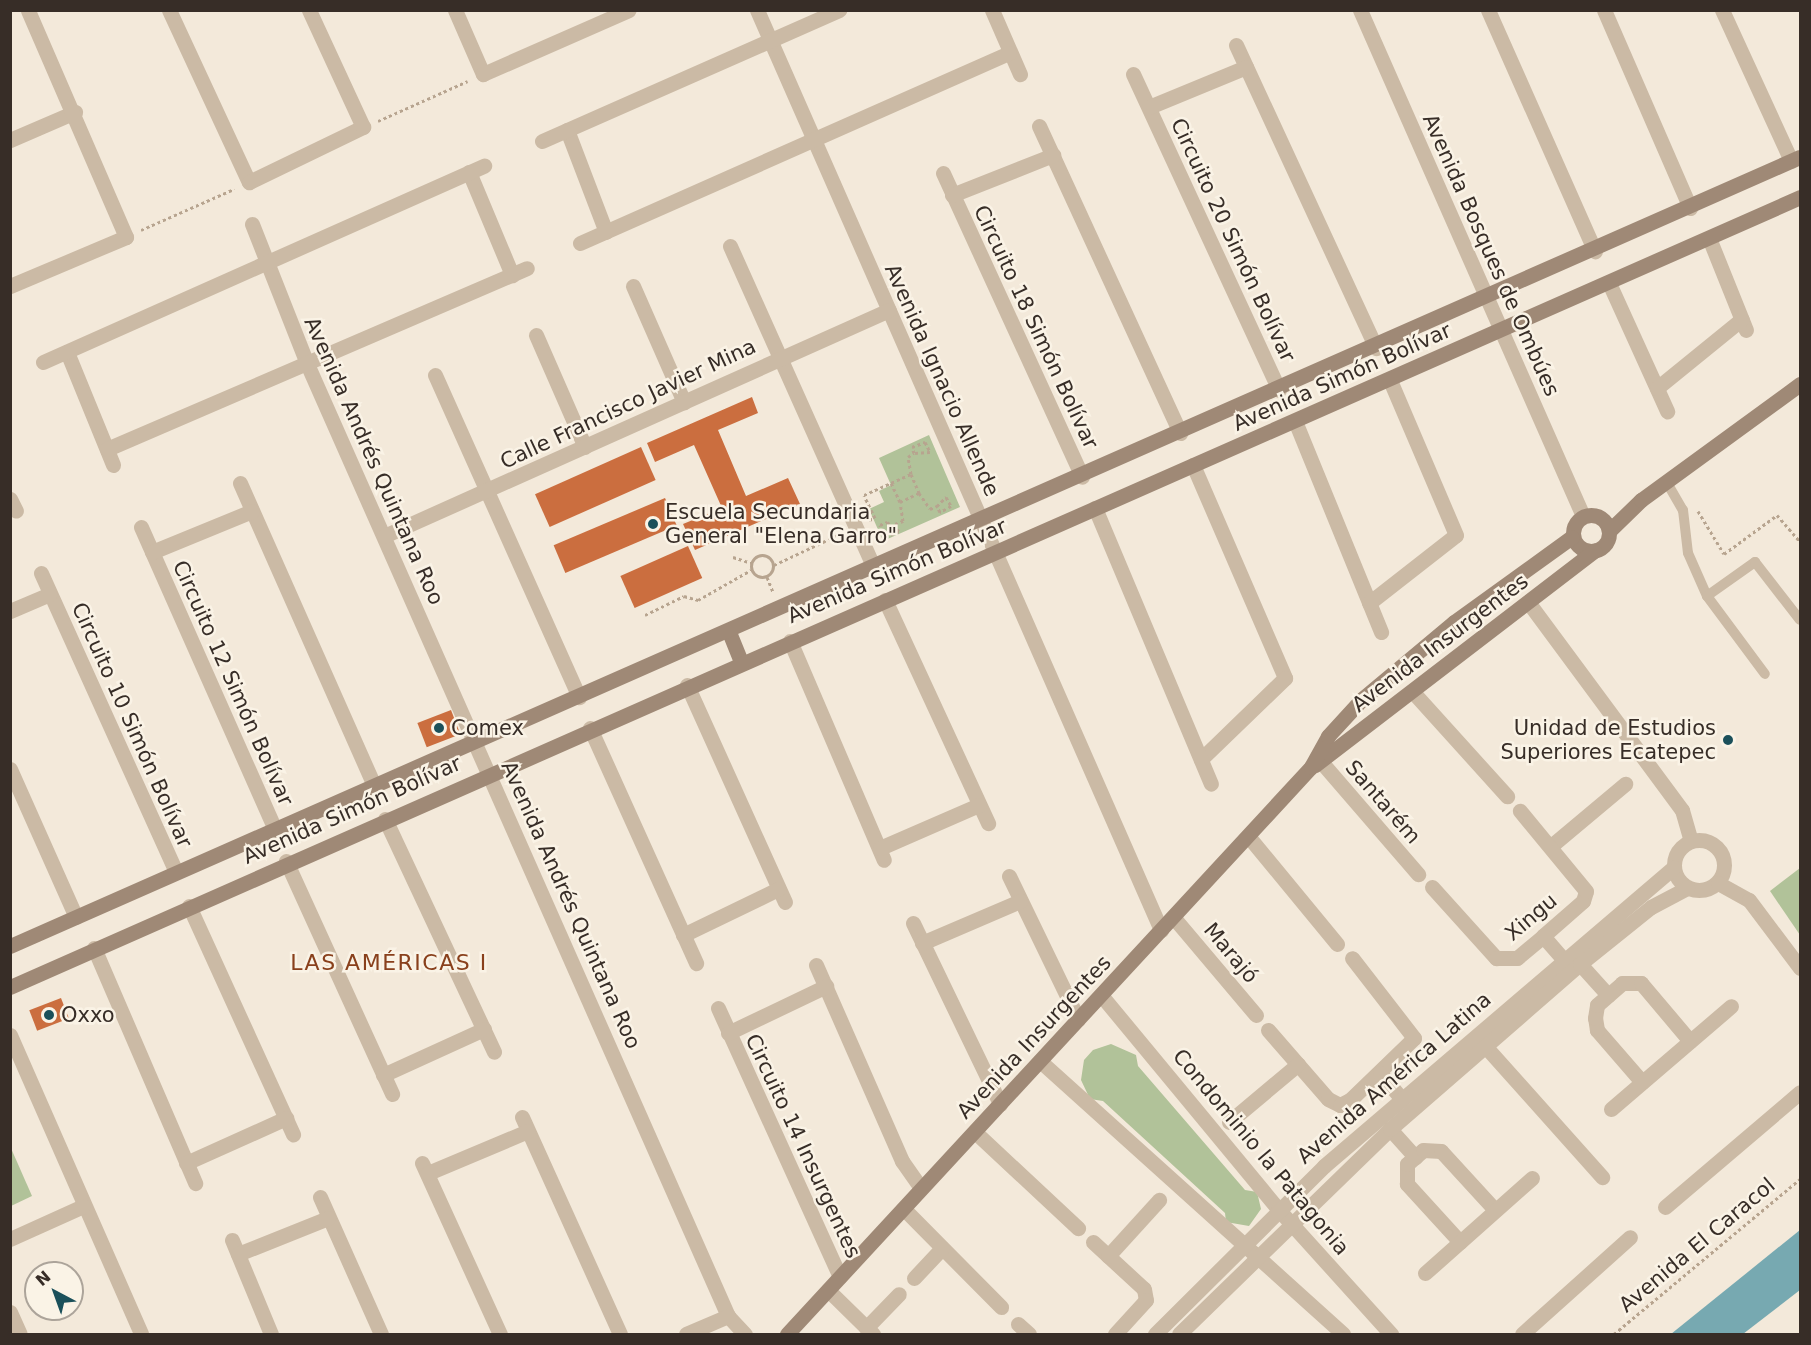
<!DOCTYPE html>
<html>
<head>
<meta charset="utf-8">
<style>
	body { margin:0 }
	#map { position:relative; width:1811px; height:1345px; overflow:hidden; background:#f3e9da; font-family:"DejaVu Sans",sans-serif }
	div>[style] { position:absolute }
	[style*='--x'] { left:calc(var(--x)*1px); top:calc(var(--y)*1px); width:calc(var(--w)*1px); rotate:calc(var(--a)*1deg) }
	.green>* { inset:0; background:#b1c299 }
	.water>* { inset:0; background:#77a9b1 }
	.building>* { inset:0; background:#cb6e3f; transform-origin:0 0 }
	.path>* { height:3px; margin-top:-1.5px; transform-origin:0; background:repeating-linear-gradient(90deg,#b7a48f 0 3px,transparent 0 6px) }
	.path>.ring { margin:-1.5px; padding:0; box-sizing:content-box; background:none; border:3px solid #b7a48f; border-radius:50% }
	.service>* { height:10px; margin:-5px; padding:0 5px; transform-origin:5px; border-radius:5px; background:#cbbaa5 }
	.minor>* { height:15px; margin:-7.5px; padding:0 7.5px; transform-origin:7.5px; border-radius:7.5px; background:#cbbaa5 }
	.minor>.ring { margin:-7.5px; padding:0; box-sizing:content-box; background:none; border:15px solid #cbbaa5; border-radius:50% }
	.secondary>* { height:15px; margin:-7.5px; padding:0 7.5px; transform-origin:7.5px; border-radius:7.5px; background:#9f8976 }
	.secondary>.ring { margin:-7.5px; padding:0; box-sizing:content-box; background:none; border:15px solid #9f8976; border-radius:50% }
	.dots>* { width:16px; height:16px; translate:-50% -50%; box-sizing:border-box; border:3px solid #faf3e6; border-radius:50% }
	span { translate:-50% -50%; white-space:nowrap; text-align:center; line-height:1.15; -webkit-text-stroke:5px #faf3e6; paint-order:stroke }
	.street-label { font-size:21px; color:#372d27 }
	.poi-label { font-size:21px; color:#372d27 }
	.left { translate:0 -50%; text-align:left }
	.right { translate:-100% -50%; text-align:right }
	.neighbourhood-label { font-size:22px; color:#89401c; letter-spacing:1.5px }
	.frame { position:absolute; inset:0; border:12px solid #372d27; pointer-events:none }
	.north { position:absolute; left:24px; top:1261px; width:60px; height:60px; box-sizing:border-box; background:#faf3e6; border:2px solid #aca49a; border-radius:50%; rotate:319deg; font-size:16px; font-weight:700; line-height:24px; text-align:center; color:#372d27 }
	.north::after { content:''; display:block; margin:auto; width:21px; height:27px; background:#1b505a; clip-path:polygon(50% 0,100% 100%,50% 72%,0 100%) }
</style>
</head>
<body>
<div id="map">
	<div class="green">
		<div style="clip-path:polygon(929px 435px,960px 507px,883px 541px,869px 509px,884px 502px,879px 491px,891px 485px,879px 458px)"></div>
		<div style="clip-path:polygon(1800px 868px,1800px 935px,1770px 891px)"></div>
		<div style="clip-path:polygon(1111px 1044px,1136px 1055px,1138px 1066px,1245px 1190px,1257px 1192px,1261px 1209px,1249px 1226px,1226px 1222px,1225px 1213px,1103px 1101px,1090px 1099px,1081px 1080px,1084px 1060px,1093px 1050px)"></div>
		<div style="clip-path:polygon(10px 1146px,32px 1196px,11px 1206px,10px 1206px)"></div>
	</div>
	<div class="water">
		<div style="clip-path:polygon(1800px 1230px,1800px 1290px,1743px 1334px,1671px 1334px)"></div>
	</div>
	<div class="building">
		<div style="clip-path:polygon(752px 397px,758px 413px,718px 430px,746px 496px,788px 478px,800px 504px,695px 550px,683px 524px,722px 508px,694px 445px,655px 462px,647px 443px)"></div>
		<div style="left:641px;top:447px;width:36px;height:116px;rotate:66deg"></div>
		<div style="left:665px;top:498px;width:30px;height:121px;rotate:67deg"></div>
		<div style="left:688px;top:546px;width:35px;height:74px;rotate:66deg"></div>
		<div style="left:451px;top:710px;width:26px;height:36px;rotate:69deg"></div>
		<div style="left:61px;top:998px;width:22px;height:34px;rotate:69deg"></div>
	</div>
	<div class="path">
		<div style="--x:378;--y:121;--w:98;--a:-24"></div>
		<div style="--x:141;--y:230;--w:102;--a:-23.8"></div>
		<div style="--x:925;--y:442;--w:11;--a:63"></div>
		<div style="--x:930;--y:452;--w:16;--a:176"></div>
		<div style="--x:914;--y:453;--w:6;--a:-108"></div>
		<div style="--x:912;--y:447;--w:14;--a:-21"></div>
		<div style="--x:911;--y:474;--w:17;--a:-100"></div>
		<div style="--x:908;--y:457;--w:7;--a:-34"></div>
		<div style="--x:919;--y:493;--w:19;--a:55"></div>
		<div style="--x:930;--y:509;--w:8;--a:-23"></div>
		<div style="--x:946;--y:497;--w:10;--a:61"></div>
		<div style="--x:951;--y:506;--w:13;--a:151"></div>
		<div style="--x:940;--y:512;--w:7;--a:-117"></div>
		<div style="--x:937;--y:506;--w:13;--a:-45"></div>
		<div style="--x:1698;--y:511;--w:50;--a:58.8"></div>
		<div style="--x:1724;--y:554;--w:66;--a:-36.3"></div>
		<div style="--x:1777;--y:515;--w:35;--a:49"></div>
		<div style="--x:869;--y:520;--w:6;--a:-18"></div>
		<div style="--x:875;--y:518;--w:25;--a:-116"></div>
		<div style="--x:864;--y:495;--w:51;--a:-24.1"></div>
		<div style="--x:911;--y:474;--w:21;--a:67"></div>
		<div style="--x:919;--y:493;--w:21;--a:155"></div>
		<div style="--x:900;--y:502;--w:21;--a:-115"></div>
		<div style="--x:887;--y:522;--w:15;--a:37"></div>
		<div style="--x:899;--y:531;--w:15;--a:157"></div>
		<div style="--x:885;--y:537;--w:13;--a:-113"></div>
		<div style="--x:880;--y:525;--w:8;--a:-23"></div>
		<div style="--x:895;--y:524;--w:9;--a:-21"></div>
		<div style="--x:903;--y:521;--w:18;--a:-99"></div>
		<div class="ring" style="left:751px;top:555px;width:19px;height:19px"></div>
		<div style="--x:733;--y:557;--w:19;--a:18"></div>
		<div style="--x:774;--y:565;--w:75;--a:-25.2"></div>
		<div style="--x:767;--y:577;--w:16;--a:68"></div>
		<div style="--x:645;--y:615;--w:43;--a:-26"></div>
		<div style="--x:684;--y:596;--w:15;--a:16"></div>
		<div style="--x:698;--y:600;--w:61;--a:-29.5"></div>
		<div style="--x:1614;--y:1334;--w:242;--a:-39.8"></div>
	</div>
	<div class="service">
		<div style="--x:1666;--y:481;--w:34;--a:60"></div>
		<div style="--x:1683;--y:510;--w:43;--a:83.4"></div>
		<div style="--x:1688;--y:553;--w:47;--a:66.2"></div>
		<div style="--x:1707;--y:596;--w:97;--a:53.4"></div>
		<div style="--x:1707;--y:596;--w:59;--a:-35.3"></div>
		<div style="--x:1755;--y:562;--w:73;--a:52.2"></div>
	</div>
	<div class="minor">
		<div style="--x:169;--y:10;--w:190;--a:65.1"></div>
		<div style="--x:249;--y:182;--w:127;--a:-25.8"></div>
		<div style="--x:363;--y:127;--w:129;--a:-114.8"></div>
		<div style="--x:455;--y:10;--w:70;--a:66.4"></div>
		<div style="--x:483;--y:74;--w:159;--a:-23.7"></div>
		<div style="--x:757;--y:10;--w:1005;--a:66.29"></div>
		<div style="--x:992;--y:10;--w:70;--a:66.4"></div>
		<div style="--x:1360;--y:10;--w:553;--a:66.22"></div>
		<div style="--x:1488;--y:10;--w:264;--a:66.1"></div>
		<div style="--x:1604;--y:10;--w:216;--a:66.5"></div>
		<div style="--x:1722;--y:10;--w:166;--a:65.4"></div>
		<div style="--x:1236;--y:45;--w:334;--a:65.2"></div>
		<div style="--x:1133;--y:74;--w:348;--a:65.2"></div>
		<div style="--x:1149;--y:107;--w:105;--a:-22.4"></div>
		<div style="--x:1039;--y:126;--w:338;--a:65.3"></div>
		<div style="--x:567;--y:130;--w:109;--a:69.1"></div>
		<div style="--x:10;--y:140;--w:71;--a:-23.3"></div>
		<div style="--x:542;--y:141;--w:325;--a:-23.8"></div>
		<div style="--x:469;--y:172;--w:112;--a:67.3"></div>
		<div style="--x:943;--y:173;--w:334;--a:65.4"></div>
		<div style="--x:952;--y:195;--w:109;--a:-21.6"></div>
		<div style="--x:252;--y:224;--w:153;--a:68.5"></div>
		<div style="--x:308;--y:366;--w:1039;--a:66.15"></div>
		<div style="--x:728;--y:1316;--w:25;--a:47"></div>
		<div style="--x:1709;--y:238;--w:99;--a:68.1"></div>
		<div style="--x:580;--y:243;--w:469;--a:-23.9"></div>
		<div style="--x:730;--y:246;--w:353;--a:65.9"></div>
		<div style="--x:1609;--y:283;--w:141;--a:65.6"></div>
		<div style="--x:10;--y:286;--w:126;--a:-22.9"></div>
		<div style="--x:126;--y:237;--w:247;--a:-113.4"></div>
		<div style="--x:633;--y:286;--w:127;--a:66.3"></div>
		<div style="--x:536;--y:335;--w:122;--a:66.4"></div>
		<div style="--x:67;--y:352;--w:122;--a:67.8"></div>
		<div style="--x:43;--y:362;--w:483;--a:-24"></div>
		<div style="--x:435;--y:375;--w:353;--a:65.9"></div>
		<div style="--x:1657;--y:388;--w:109;--a:-39.1"></div>
		<div style="--x:1295;--y:421;--w:228;--a:67.8"></div>
		<div style="--x:107;--y:449;--w:457;--a:-23.3"></div>
		<div style="--x:1193;--y:465;--w:232;--a:66.6"></div>
		<div style="--x:1285;--y:678;--w:117;--a:136"></div>
		<div style="--x:240;--y:483;--w:331;--a:66.1"></div>
		<div style="--x:10;--y:499;--w:13;--a:63"></div>
		<div style="--x:1095;--y:508;--w:299;--a:67.2"></div>
		<div style="--x:141;--y:527;--w:331;--a:66.1"></div>
		<div style="--x:384;--y:536;--w:553;--a:-24.11"></div>
		<div style="--x:152;--y:552;--w:108;--a:-22.3"></div>
		<div style="--x:41;--y:573;--w:328;--a:65.7"></div>
		<div style="--x:885;--y:600;--w:246;--a:65.2"></div>
		<div style="--x:1528;--y:602;--w:259;--a:53.5"></div>
		<div style="--x:1682;--y:810;--w:32;--a:74"></div>
		<div style="--x:1369;--y:603;--w:110;--a:-38"></div>
		<div style="--x:1456;--y:535;--w:168;--a:-113.1"></div>
		<div style="--x:10;--y:611;--w:43;--a:-23"></div>
		<div style="--x:790;--y:641;--w:238;--a:66.8"></div>
		<div style="--x:687;--y:685;--w:238;--a:65.7"></div>
		<div style="--x:1412;--y:691;--w:142;--a:47.9"></div>
		<div style="--x:590;--y:728;--w:258;--a:65.7"></div>
		<div style="--x:1317;--y:757;--w:155;--a:49.2"></div>
		<div style="--x:10;--y:769;--w:162;--a:66"></div>
		<div style="--x:385;--y:819;--w:257;--a:64.9"></div>
		<div style="--x:1248;--y:836;--w:140;--a:50.5"></div>
		<div class="ring" style="left:1674px;top:840px;width:35px;height:35px"></div>
		<div style="--x:1551;--y:846;--w:97;--a:-40"></div>
		<div style="--x:880;--y:848;--w:108;--a:-23.5"></div>
		<div style="--x:286;--y:861;--w:256;--a:65.5"></div>
		<div style="--x:1009;--y:876;--w:159;--a:64.2"></div>
		<div style="--x:1718;--y:883;--w:35;--a:29"></div>
		<div style="--x:1749;--y:900;--w:85;--a:53.1"></div>
		<div style="--x:1432;--y:887;--w:96;--a:48"></div>
		<div style="--x:1496;--y:958;--w:21;--a:0"></div>
		<div style="--x:1517;--y:958;--w:34;--a:-40"></div>
		<div style="--x:1543;--y:936;--w:53;--a:-41.2"></div>
		<div style="--x:1583;--y:901;--w:10;--a:-73"></div>
		<div style="--x:1586;--y:891;--w:104;--a:-129.5"></div>
		<div style="--x:189;--y:906;--w:251;--a:65.5"></div>
		<div style="--x:1174;--y:918;--w:127;--a:49.8"></div>
		<div style="--x:913;--y:923;--w:201;--a:64.3"></div>
		<div style="--x:683;--y:935;--w:106;--a:-25.8"></div>
		<div style="--x:1543;--y:936;--w:29;--a:49"></div>
		<div style="--x:922;--y:943;--w:107;--a:-23.2"></div>
		<div style="--x:94;--y:948;--w:256;--a:66.7"></div>
		<div style="--x:1580;--y:964;--w:42;--a:47.9"></div>
		<div style="--x:816;--y:965;--w:214;--a:66.3"></div>
		<div style="--x:902;--y:1161;--w:33;--a:55"></div>
		<div style="--x:1101;--y:995;--w:278;--a:50.4"></div>
		<div style="--x:1278;--y:1209;--w:169;--a:47.9"></div>
		<div style="--x:718;--y:1008;--w:295;--a:65.6"></div>
		<div style="--x:1268;--y:1030;--w:91;--a:49"></div>
		<div style="--x:1328;--y:1099;--w:13;--a:27"></div>
		<div style="--x:1340;--y:1105;--w:11;--a:-27"></div>
		<div style="--x:1350;--y:1100;--w:89;--a:-44.1"></div>
		<div style="--x:1414;--y:1038;--w:101;--a:-127.8"></div>
		<div style="--x:728;--y:1033;--w:109;--a:-25.6"></div>
		<div style="--x:10;--y:1035;--w:326;--a:66.3"></div>
		<div style="--x:1485;--y:1046;--w:176;--a:48.2"></div>
		<div style="--x:1040;--y:1061;--w:408;--a:42"></div>
		<div style="--x:1380;--y:1073;--w:33;--a:50"></div>
		<div style="--x:383;--y:1075;--w:111;--a:-24.5"></div>
		<div style="--x:1642;--y:1082;--w:69;--a:-130.9"></div>
		<div style="--x:1597;--y:1030;--w:12;--a:-99"></div>
		<div style="--x:1595;--y:1018;--w:13;--a:-81"></div>
		<div style="--x:1597;--y:1005;--w:33;--a:-41"></div>
		<div style="--x:1622;--y:983;--w:19;--a:0"></div>
		<div style="--x:1641;--y:983;--w:76;--a:49.8"></div>
		<div style="--x:1611;--y:1109;--w:158;--a:-40.6"></div>
		<div style="--x:522;--y:1117;--w:238;--a:65.7"></div>
		<div style="--x:1229;--y:1122;--w:90;--a:-40"></div>
		<div style="--x:1390;--y:1129;--w:38;--a:48"></div>
		<div style="--x:975;--y:1132;--w:141;--a:43"></div>
		<div style="--x:186;--y:1163;--w:110;--a:-24.2"></div>
		<div style="--x:422;--y:1163;--w:188;--a:65.5"></div>
		<div style="--x:428;--y:1173;--w:108;--a:-22.8"></div>
		<div style="--x:320;--y:1197;--w:150;--a:66"></div>
		<div style="--x:1665;--y:1207;--w:177;--a:-40.4"></div>
		<div style="--x:904;--y:1209;--w:138;--a:45.3"></div>
		<div style="--x:10;--y:1239;--w:80;--a:-24.3"></div>
		<div style="--x:232;--y:1240;--w:102;--a:67.5"></div>
		<div style="--x:1093;--y:1242;--w:69;--a:42.7"></div>
		<div style="--x:1144;--y:1289;--w:11;--a:80"></div>
		<div style="--x:1146;--y:1300;--w:46;--a:132.4"></div>
		<div style="--x:1460;--y:1242;--w:79;--a:-132.4"></div>
		<div style="--x:1407;--y:1184;--w:20;--a:-90"></div>
		<div style="--x:1407;--y:1164;--w:21;--a:-41"></div>
		<div style="--x:1423;--y:1150;--w:18;--a:3"></div>
		<div style="--x:1441;--y:1151;--w:80;--a:47.5"></div>
		<div style="--x:238;--y:1254;--w:97;--a:-21.8"></div>
		<div style="--x:1108;--y:1256;--w:76;--a:-47.7"></div>
		<div style="--x:1425;--y:1273;--w:143;--a:-41.6"></div>
		<div style="--x:914;--y:1278;--w:41;--a:-47"></div>
		<div style="--x:828;--y:1290;--w:63;--a:44.4"></div>
		<div style="--x:10;--y:1312;--w:24;--a:66"></div>
		<div style="--x:1018;--y:1324;--w:15;--a:42"></div>
		<div style="--x:866;--y:1328;--w:47;--a:-45.9"></div>
		<div style="--x:686;--y:1334;--w:46;--a:-23.2"></div>
		<div style="--x:1155;--y:1334;--w:238;--a:-44.8"></div>
		<div style="--x:1324;--y:1166;--w:460;--a:-40.5"></div>
		<div style="--x:1179;--y:1334;--w:294;--a:-44.2"></div>
		<div style="--x:1390;--y:1129;--w:252;--a:-41"></div>
		<div style="--x:1580;--y:964;--w:91;--a:-38.8"></div>
		<div style="--x:1651;--y:907;--w:41;--a:-27.8"></div>
		<div style="--x:1522;--y:1334;--w:145;--a:-41.9"></div>
	</div>
	<div class="secondary">
		<div class="ring" style="left:1573px;top:515px;width:21px;height:21px"></div>
		<div style="--x:1609;--y:531;--w:45;--a:-44.1"></div>
		<div style="--x:1641;--y:500;--w:197;--a:-36.1"></div>
		<div style="--x:729;--y:632;--w:32;--a:68"></div>
		<div style="--x:1315;--y:765;--w:352;--a:-37.5"></div>
		<div style="--x:10;--y:946;--w:1956;--a:-23.79"></div>
		<div style="--x:10;--y:987;--w:1957;--a:-23.81"></div>
		<div style="--x:787;--y:1334;--w:772;--a:-47.26"></div>
		<div style="--x:1311;--y:767;--w:35;--a:-61"></div>
		<div style="--x:1328;--y:736;--w:50;--a:-47.4"></div>
		<div style="--x:1362;--y:699;--w:120;--a:-39.9"></div>
		<div style="--x:1454;--y:622;--w:145;--a:-35.8"></div>
	</div>
	<div class="dots">
		<div style="left:653px;top:524px;background:#1b505a"></div>
		<div style="left:439px;top:728px;background:#1b505a"></div>
		<div style="left:1728px;top:740px;background:#1b505a"></div>
		<div style="left:49px;top:1015px;background:#1b505a"></div>
	</div>
	<div class="street-label">
		<span style="left:1233px;top:240px;rotate:65deg">Circuito 20 Simón Bolívar</span>
		<span style="left:1491px;top:255px;rotate:66deg">Avenida Bosques de Ombúes</span>
		<span style="left:1036px;top:327px;rotate:65deg">Circuito 18 Simón Bolívar</span>
		<span style="left:1342px;top:377px;rotate:-24deg">Avenida Simón Bolívar</span>
		<span style="left:942px;top:380px;rotate:66deg">Avenida Ignacio Allende</span>
		<span style="left:628px;top:404px;rotate:-25deg">Calle Francisco Javier Mina</span>
		<span style="left:374px;top:461px;rotate:66deg">Avenida Andrés Quintana Roo</span>
		<span style="left:897px;top:571px;rotate:-23deg">Avenida Simón Bolívar</span>
		<span style="left:1440px;top:643px;rotate:-37deg">Avenida Insurgentes</span>
		<span style="left:233px;top:683px;rotate:66deg">Circuito 12 Simón Bolívar</span>
		<span style="left:132px;top:725px;rotate:66deg">Circuito 10 Simón Bolívar</span>
		<span style="left:1383px;top:802px;rotate:49deg">Santarém</span>
		<span style="left:352px;top:810px;rotate:-24deg">Avenida Simón Bolívar</span>
		<span style="left:571px;top:905px;rotate:66deg">Avenida Andrés Quintana Roo</span>
		<span style="left:1531px;top:917px;rotate:-40deg">Xingu</span>
		<span style="left:1231px;top:953px;rotate:50deg">Marajó</span>
		<span style="left:1034px;top:1037px;rotate:-47deg">Avenida Insurgentes</span>
		<span style="left:1394px;top:1078px;rotate:-41deg">Avenida América Latina</span>
		<span style="left:803px;top:1146px;rotate:65deg">Circuito 14 Insurgentes</span>
		<span style="left:1261px;top:1152px;rotate:50deg">Condominio la Patagonia</span>
		<span style="left:1697px;top:1245px;rotate:-40deg">Avenida El Caracol</span>
	</div>
	<div class="poi-label">
		<span class="left" style="left:665px;top:524px">Escuela Secundaria<br>General "Elena Garro"</span>
		<span class="left" style="left:451px;top:728px">Comex</span>
		<span class="right" style="left:1716px;top:740px">Unidad de Estudios<br>Superiores Ecatepec</span>
		<span class="left" style="left:61px;top:1015px">Oxxo</span>
	</div>
	<div class="neighbourhood-label">
		<span style="left:389px;top:963px">LAS AMÉRICAS I</span>
	</div>
	<div class="frame"></div>
	<div class="north">N</div>
</div>
</body>
</html>
